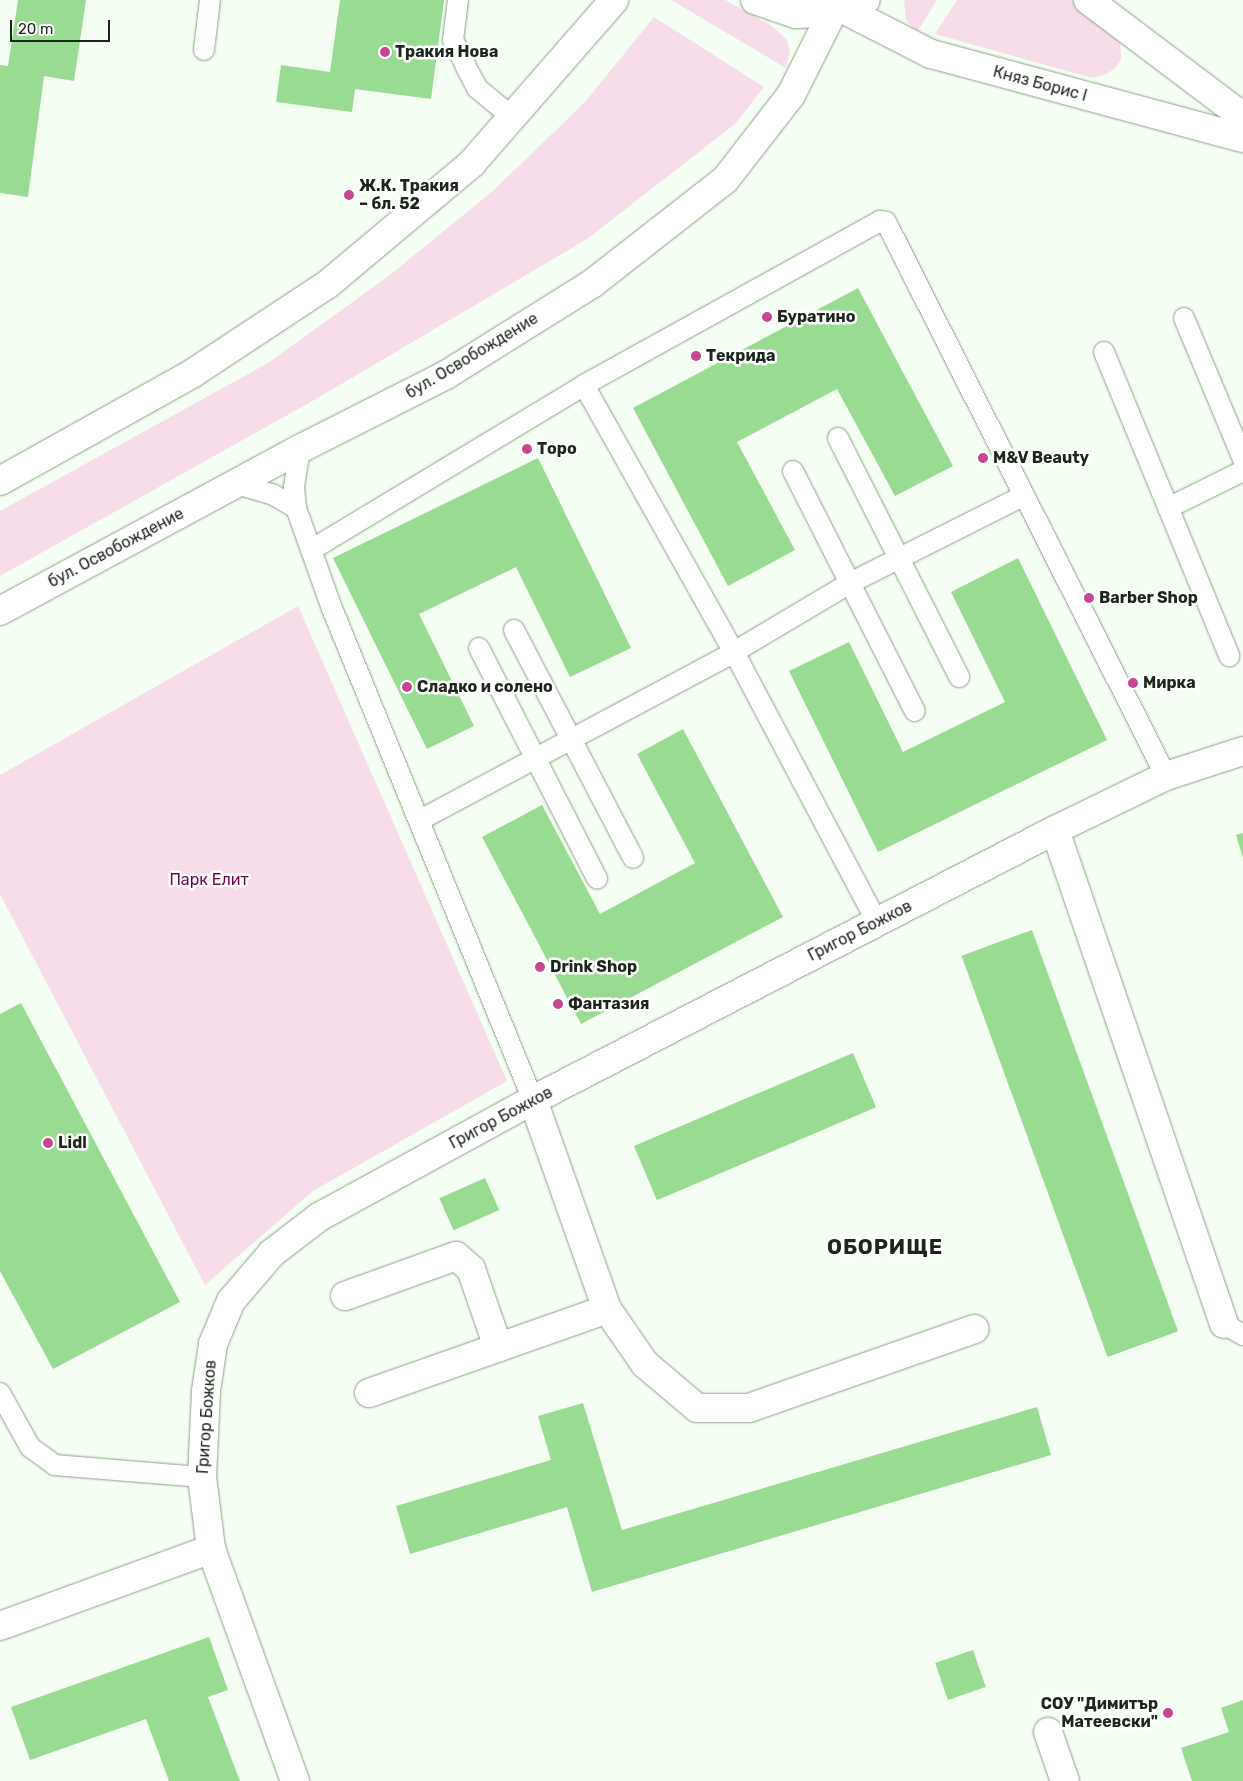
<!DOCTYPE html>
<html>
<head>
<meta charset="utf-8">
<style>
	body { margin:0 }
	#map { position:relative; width:1243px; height:1781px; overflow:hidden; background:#f4fef2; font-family:Rubik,sans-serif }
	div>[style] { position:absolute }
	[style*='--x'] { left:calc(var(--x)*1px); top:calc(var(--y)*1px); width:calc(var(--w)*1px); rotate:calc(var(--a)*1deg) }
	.green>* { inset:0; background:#f7dce9 }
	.building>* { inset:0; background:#99db92; transform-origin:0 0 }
	.roads { filter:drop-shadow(0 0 1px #8ba288) drop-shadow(0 0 1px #8ba288) }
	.service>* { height:20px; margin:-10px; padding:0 10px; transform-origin:10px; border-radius:10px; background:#fff }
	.minor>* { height:28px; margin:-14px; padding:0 14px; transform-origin:14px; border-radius:14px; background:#fff }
	.tertiary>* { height:28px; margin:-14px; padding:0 14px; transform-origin:14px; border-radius:14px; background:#fff }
	.primary>* { height:28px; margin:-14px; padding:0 14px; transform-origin:14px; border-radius:14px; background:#fff }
	.dots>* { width:14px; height:14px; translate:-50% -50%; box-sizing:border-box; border:2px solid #fff; border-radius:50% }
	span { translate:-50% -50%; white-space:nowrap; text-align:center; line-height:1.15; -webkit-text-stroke:5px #fff; paint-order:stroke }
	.poi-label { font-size:16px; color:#1d261c; font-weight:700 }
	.left { translate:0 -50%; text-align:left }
	.right { translate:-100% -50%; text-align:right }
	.street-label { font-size:16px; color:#1d261c }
	.park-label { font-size:16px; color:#6e034d }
	.district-label { font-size:21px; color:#1d261c; font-weight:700; letter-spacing:1px }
	.scale { position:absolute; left:10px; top:20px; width:100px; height:22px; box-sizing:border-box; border:2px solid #1d261c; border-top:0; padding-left:6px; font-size:15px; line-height:18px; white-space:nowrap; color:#1d261c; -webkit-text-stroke:4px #fff; paint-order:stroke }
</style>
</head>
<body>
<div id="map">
	<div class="green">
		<div style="clip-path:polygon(671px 0,725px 0,772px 26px,786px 39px,790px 50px,786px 68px)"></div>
		<div style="clip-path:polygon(904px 0,937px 0,917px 32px,906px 20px)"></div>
		<div style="clip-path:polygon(957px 0,1075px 0,1120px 38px,1121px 59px,1116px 68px,1106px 74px,1092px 78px,935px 34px)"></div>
		<div style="clip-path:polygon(654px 17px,764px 87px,735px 124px,587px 239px,316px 399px,0 576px,0 511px,268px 363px,390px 275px,494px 190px,585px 102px)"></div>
		<div style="clip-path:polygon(298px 606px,507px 1081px,313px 1191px,205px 1285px,0 894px,0 775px)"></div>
	</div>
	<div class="building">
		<div style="clip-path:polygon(18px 0,86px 0,74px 81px,44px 76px,28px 197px,0 193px,0 65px,8px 66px)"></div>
		<div style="clip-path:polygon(340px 0,444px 0,431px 99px,355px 89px,352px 112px,276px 102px,281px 65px,330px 72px)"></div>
		<div style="clip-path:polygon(858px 288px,953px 466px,895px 496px,837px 389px,737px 442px,795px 550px,728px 586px,633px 408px)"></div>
		<div style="clip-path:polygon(538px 458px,631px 648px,570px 677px,516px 567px,419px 614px,474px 726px,427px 749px,333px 558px)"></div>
		<div style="clip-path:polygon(1018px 558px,1107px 740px,878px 852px,789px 671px,849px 642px,903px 752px,1005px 702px,951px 592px)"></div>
		<div style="clip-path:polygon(683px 729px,783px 917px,581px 1024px,482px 837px,542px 805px,600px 914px,695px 863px,637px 754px)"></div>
		<div style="clip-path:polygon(1243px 833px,1243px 858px,1236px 835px)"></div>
		<div style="left:1032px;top:930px;width:427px;height:75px;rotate:70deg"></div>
		<div style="clip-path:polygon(21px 1003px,180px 1302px,53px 1369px,0 1271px,0 1014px)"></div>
		<div style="left:853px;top:1053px;width:59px;height:238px;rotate:67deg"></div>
		<div style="left:485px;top:1178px;width:35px;height:50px;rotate:66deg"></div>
		<div style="clip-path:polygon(583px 1403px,622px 1530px,1037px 1407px,1051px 1455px,592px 1592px,567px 1507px,410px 1554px,396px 1506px,551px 1460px,538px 1416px)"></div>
		<div style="clip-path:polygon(209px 1637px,228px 1690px,208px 1697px,240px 1781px,169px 1781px,146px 1719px,30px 1760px,11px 1707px)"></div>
		<div style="left:973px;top:1650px;width:39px;height:40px;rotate:71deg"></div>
		<div style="clip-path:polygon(1243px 1700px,1243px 1781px,1192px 1781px,1181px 1748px,1229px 1732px,1221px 1708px)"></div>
	</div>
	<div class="roads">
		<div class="service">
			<div style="--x:458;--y:0;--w:40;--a:97.1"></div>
			<div style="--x:453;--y:40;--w:30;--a:64"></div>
			<div style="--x:466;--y:67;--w:24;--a:62"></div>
			<div style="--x:477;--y:88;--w:45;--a:39.6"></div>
			<div style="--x:204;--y:50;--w:50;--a:-83.2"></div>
			<div style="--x:1184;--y:318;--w:153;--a:67.3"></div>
			<div style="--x:1104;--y:352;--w:329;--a:67.6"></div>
			<div style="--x:584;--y:385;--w:306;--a:60.7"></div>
			<div style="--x:734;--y:652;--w:306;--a:62.1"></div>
			<div style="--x:838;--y:438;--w:268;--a:63.1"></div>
			<div style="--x:300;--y:449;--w:39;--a:99"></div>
			<div style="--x:294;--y:488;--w:20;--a:84"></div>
			<div style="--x:296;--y:508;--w:104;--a:70.3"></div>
			<div style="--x:331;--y:606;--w:534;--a:67.76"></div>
			<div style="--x:793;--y:471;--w:269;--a:63.1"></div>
			<div style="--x:236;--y:484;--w:37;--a:16"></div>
			<div style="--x:272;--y:494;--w:28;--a:30"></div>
			<div style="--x:1168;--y:508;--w:84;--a:-26.3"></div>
			<div style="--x:311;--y:550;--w:319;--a:-31.1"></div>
			<div style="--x:584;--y:385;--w:338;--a:-29"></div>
			<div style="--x:880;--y:221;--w:6;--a:9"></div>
			<div style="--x:886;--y:222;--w:621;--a:63.19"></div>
			<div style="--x:514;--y:630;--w:257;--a:62.4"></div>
			<div style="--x:479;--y:648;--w:259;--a:62.9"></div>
			<div style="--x:420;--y:820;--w:356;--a:-28.1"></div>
			<div style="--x:734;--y:652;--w:135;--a:-30.7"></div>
			<div style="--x:850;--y:583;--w:194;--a:-26.7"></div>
			<div style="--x:1224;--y:1324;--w:22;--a:30"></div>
			<div style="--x:0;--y:1393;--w:62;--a:60.9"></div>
			<div style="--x:30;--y:1447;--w:31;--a:36"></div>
			<div style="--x:55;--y:1465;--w:147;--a:4.7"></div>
		</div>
		<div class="minor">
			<div style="--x:1055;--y:830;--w:522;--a:71.11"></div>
			<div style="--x:533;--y:1100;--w:222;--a:70.5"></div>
			<div style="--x:607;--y:1309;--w:67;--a:55.4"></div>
			<div style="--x:645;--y:1364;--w:68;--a:40.2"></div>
			<div style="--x:697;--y:1408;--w:52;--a:0"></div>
			<div style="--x:749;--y:1408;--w:239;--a:-19.3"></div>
			<div style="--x:345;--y:1296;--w:118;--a:-19.8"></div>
			<div style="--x:456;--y:1256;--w:20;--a:41"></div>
			<div style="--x:471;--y:1269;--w:83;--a:70.9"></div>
			<div style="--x:369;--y:1393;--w:252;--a:-19.4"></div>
			<div style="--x:0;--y:1626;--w:225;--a:-20"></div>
			<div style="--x:1048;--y:1732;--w:52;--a:70.9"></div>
			<div style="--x:295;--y:1781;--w:247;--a:-109.9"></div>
			<div style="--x:211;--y:1549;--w:73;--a:-97.1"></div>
			<div style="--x:202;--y:1477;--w:86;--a:-87.3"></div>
			<div style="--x:206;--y:1391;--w:48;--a:-81.5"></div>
			<div style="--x:213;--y:1344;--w:47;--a:-67.3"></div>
			<div style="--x:231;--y:1301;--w:63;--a:-49.5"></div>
			<div style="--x:272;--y:1253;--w:59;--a:-37.5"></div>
			<div style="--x:319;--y:1217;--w:244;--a:-28.7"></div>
			<div style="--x:533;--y:1100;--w:588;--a:-27.35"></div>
			<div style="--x:1055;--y:830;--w:123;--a:-25.9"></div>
			<div style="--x:1166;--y:776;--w:81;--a:-18"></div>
		</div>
		<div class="tertiary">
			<div style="--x:1088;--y:0;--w:194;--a:37"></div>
			<div style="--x:845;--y:10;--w:97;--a:27.1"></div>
			<div style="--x:931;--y:54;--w:323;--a:15.1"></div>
		</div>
		<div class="primary">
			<div style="--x:755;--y:0;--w:43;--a:18.9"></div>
			<div style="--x:796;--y:14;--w:36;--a:-2"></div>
			<div style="--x:832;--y:13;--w:36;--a:-21"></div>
			<div style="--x:0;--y:481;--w:221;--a:-29.2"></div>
			<div style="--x:193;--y:373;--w:162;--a:-33.4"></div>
			<div style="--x:328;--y:284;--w:188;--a:-40"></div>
			<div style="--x:472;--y:163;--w:216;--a:-48.9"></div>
			<div style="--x:0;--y:611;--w:341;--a:-28.4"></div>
			<div style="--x:300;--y:449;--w:164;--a:-26.9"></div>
			<div style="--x:446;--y:375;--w:173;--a:-32"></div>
			<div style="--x:593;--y:283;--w:167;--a:-38"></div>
			<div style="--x:725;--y:180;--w:108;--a:-52.2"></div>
			<div style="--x:791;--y:95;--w:92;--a:-63.4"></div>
		</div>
	</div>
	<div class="dots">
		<div style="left:385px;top:52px;background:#c54794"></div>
		<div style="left:349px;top:195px;background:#c54794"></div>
		<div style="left:767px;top:317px;background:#c54794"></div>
		<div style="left:696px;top:356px;background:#c54794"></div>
		<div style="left:527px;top:449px;background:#c54794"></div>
		<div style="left:983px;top:458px;background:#c54794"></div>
		<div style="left:1089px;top:598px;background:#c54794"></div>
		<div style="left:1133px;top:683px;background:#c54794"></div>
		<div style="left:407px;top:687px;background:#c54794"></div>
		<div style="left:540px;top:967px;background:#c54794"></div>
		<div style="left:558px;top:1004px;background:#c54794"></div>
		<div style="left:48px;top:1143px;background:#c54794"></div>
		<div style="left:1168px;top:1713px;background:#c54794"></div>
	</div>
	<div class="poi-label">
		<span class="left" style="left:395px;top:52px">Тракия Нова</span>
		<span class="left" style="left:359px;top:195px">Ж.К. Тракия<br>– бл. 52</span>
		<span class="left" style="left:777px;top:317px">Буратино</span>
		<span class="left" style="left:706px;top:356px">Текрида</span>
		<span class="left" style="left:537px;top:449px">Торо</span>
		<span class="left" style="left:993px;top:458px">M&amp;V Beauty</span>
		<span class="left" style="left:1099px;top:598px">Barber Shop</span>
		<span class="left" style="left:1143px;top:683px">Мирка</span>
		<span class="left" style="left:417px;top:687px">Сладко и солено</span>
		<span class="left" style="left:550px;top:967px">Drink Shop</span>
		<span class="left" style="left:568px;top:1004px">Фантазия</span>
		<span class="left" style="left:58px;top:1143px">Lidl</span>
		<span class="right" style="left:1158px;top:1713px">СОУ "Димитър<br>Матеевски"</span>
	</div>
	<div class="street-label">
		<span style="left:1040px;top:84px;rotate:15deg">Княз Борис I</span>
		<span style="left:472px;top:356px;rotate:-31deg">бул. Освобождение</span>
		<span style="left:116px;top:548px;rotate:-28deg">бул. Освобождение</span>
		<span style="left:860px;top:931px;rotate:-27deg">Григор Божков</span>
		<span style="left:501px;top:1118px;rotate:-28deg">Григор Божков</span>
		<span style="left:207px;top:1417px;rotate:-86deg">Григор Божков</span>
	</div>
	<div class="park-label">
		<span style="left:209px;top:880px">Парк Елит</span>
	</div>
	<div class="district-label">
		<span style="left:885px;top:1247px">ОБОРИЩЕ</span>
	</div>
	<div class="scale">20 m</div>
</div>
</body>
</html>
